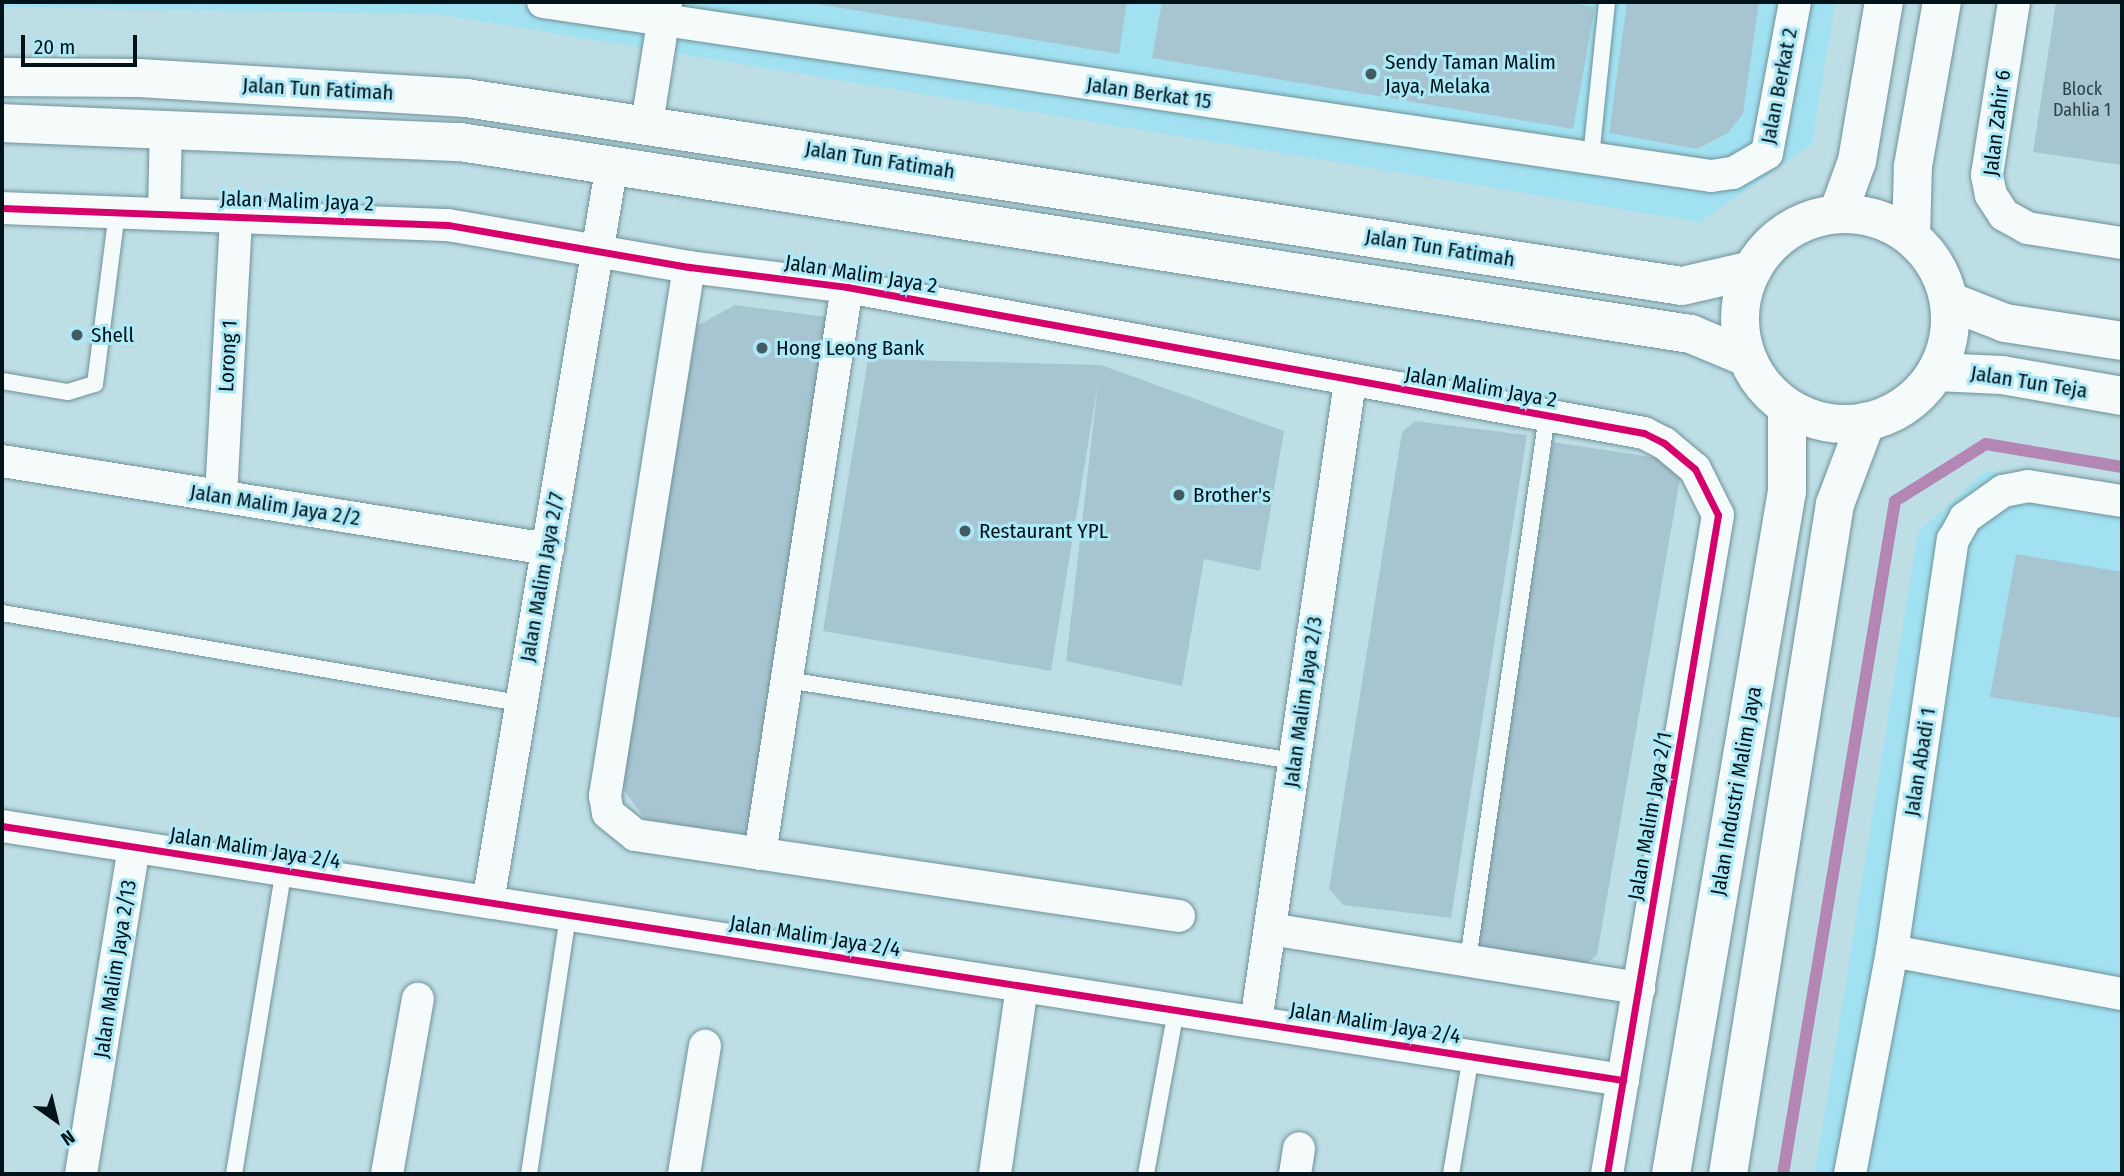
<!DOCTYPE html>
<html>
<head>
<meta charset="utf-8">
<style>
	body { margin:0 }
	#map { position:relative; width:2124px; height:1176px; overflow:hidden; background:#bedee6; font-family:"Fira Sans Condensed",sans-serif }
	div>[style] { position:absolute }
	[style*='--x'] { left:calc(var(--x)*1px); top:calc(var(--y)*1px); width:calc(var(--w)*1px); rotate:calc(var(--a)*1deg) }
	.built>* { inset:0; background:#a1e1f1 }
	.stream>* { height:12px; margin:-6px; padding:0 6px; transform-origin:6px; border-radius:6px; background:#b486b4 }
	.building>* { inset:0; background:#a7c5d0 }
	.roads { filter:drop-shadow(0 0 2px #709198) drop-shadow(0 0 2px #709198) }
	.lane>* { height:16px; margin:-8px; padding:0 8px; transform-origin:8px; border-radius:8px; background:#f5fafb }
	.street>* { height:32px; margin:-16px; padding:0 16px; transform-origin:16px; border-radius:16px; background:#f5fafb }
	.secondary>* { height:38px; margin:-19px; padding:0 19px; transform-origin:19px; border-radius:19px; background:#f5fafb }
	.secondary>.ring { margin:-19px; padding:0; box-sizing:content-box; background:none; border:38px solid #f5fafb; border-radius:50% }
	.cycleway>* { height:7px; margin:-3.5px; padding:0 3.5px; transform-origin:3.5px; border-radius:3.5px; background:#d6006c }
	.dots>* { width:19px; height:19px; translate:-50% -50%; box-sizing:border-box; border:4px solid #ade8f7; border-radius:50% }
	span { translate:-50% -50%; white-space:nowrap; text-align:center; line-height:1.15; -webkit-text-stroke:6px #ade8f7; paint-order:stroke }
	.number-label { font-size:18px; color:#2c4249 }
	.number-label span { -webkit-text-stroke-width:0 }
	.poi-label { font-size:21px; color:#001318 }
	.left { translate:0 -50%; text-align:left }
	.street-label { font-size:21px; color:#001318 }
	.frame { position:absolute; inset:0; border:4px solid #001318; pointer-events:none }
	.north { position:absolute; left:21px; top:1085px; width:70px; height:70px; -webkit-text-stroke:5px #ade8f7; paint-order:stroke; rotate:146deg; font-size:19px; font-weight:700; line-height:28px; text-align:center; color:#001318 }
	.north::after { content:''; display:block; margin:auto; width:24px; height:32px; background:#001318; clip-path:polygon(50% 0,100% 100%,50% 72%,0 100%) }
	.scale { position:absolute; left:21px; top:35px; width:116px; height:32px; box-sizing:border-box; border:4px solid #001318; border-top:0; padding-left:9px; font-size:21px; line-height:24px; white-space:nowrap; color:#001318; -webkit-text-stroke:5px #ade8f7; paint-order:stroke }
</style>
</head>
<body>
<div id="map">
	<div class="built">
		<div style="clip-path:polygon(2px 2px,1835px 2px,1812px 144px,1700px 222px,438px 14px,2px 7px)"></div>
		<div style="clip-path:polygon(1986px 471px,2122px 491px,2122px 1174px,1815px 1174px,1918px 532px)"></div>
	</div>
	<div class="stream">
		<div style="--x:1783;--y:1174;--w:682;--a:-80.55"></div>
		<div style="--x:1895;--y:501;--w:107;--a:-32.1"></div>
		<div style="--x:1986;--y:444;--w:138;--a:9.6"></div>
	</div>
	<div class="building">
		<div style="clip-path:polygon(805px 2px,1127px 2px,1119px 54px)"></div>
		<div style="clip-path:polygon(1162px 2px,1565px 2px,1595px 7px,1573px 129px,1152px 58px)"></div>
		<div style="clip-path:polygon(1627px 2px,1759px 2px,1743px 114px,1728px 133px,1697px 149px,1609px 133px)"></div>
		<div style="clip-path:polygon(2056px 2px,2122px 2px,2122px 165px,2033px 152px)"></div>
		<div style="clip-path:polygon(735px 305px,834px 318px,749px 835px,645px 819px,621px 786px,697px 326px)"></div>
		<div style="clip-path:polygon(868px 359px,1101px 365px,1284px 431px,1260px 571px,1204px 559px,1182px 686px,1066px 661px,1098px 383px,1051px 671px,823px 631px)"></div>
		<div style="clip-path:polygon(1415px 421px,1527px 435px,1451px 918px,1343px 905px,1329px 889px,1402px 432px)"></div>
		<div style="clip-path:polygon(1553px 442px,1671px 460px,1681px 473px,1597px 955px,1578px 971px,1473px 949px)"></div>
		<div style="clip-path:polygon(2016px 554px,2122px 572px,2122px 718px,1990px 697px)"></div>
	</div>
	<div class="roads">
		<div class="lane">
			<div style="--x:1591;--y:157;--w:156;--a:-84.1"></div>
			<div style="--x:2;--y:381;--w:67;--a:9.5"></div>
			<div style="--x:68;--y:392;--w:28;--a:-17"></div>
			<div style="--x:95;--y:384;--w:173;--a:-82.7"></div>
			<div style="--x:2;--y:613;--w:525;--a:9.88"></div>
			<div style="--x:787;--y:680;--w:513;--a:9.08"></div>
			<div style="--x:1468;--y:960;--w:550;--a:-81.74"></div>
			<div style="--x:234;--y:1174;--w:308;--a:-80.7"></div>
			<div style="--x:529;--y:1174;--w:262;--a:-81.4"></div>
			<div style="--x:1146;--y:1174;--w:167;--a:-79.6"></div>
			<div style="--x:1451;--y:1174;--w:120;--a:-80.4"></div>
		</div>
		<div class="street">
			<div style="--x:543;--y:2;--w:1181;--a:8.47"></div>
			<div style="--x:1711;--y:176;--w:22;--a:-8"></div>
			<div style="--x:1733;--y:173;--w:39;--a:-30"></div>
			<div style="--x:1767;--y:153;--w:154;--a:-79.5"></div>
			<div style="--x:2014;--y:2;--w:175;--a:98.9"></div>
			<div style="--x:1987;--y:175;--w:20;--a:79"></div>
			<div style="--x:1991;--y:195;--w:24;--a:57"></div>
			<div style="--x:2004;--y:215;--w:26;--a:29"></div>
			<div style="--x:2027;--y:228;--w:96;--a:9"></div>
			<div style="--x:647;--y:124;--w:123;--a:-81.1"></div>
			<div style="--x:2;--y:208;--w:446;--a:2.2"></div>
			<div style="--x:448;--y:225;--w:245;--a:9.9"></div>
			<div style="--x:689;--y:267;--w:159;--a:7.2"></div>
			<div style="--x:847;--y:287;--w:810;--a:10.38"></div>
			<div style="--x:1644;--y:433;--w:22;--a:27"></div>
			<div style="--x:1664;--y:443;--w:40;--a:40"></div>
			<div style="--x:1695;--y:469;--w:51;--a:63.4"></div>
			<div style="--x:1718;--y:515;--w:668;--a:99.56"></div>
			<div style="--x:164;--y:214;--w:86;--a:-88.7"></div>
			<div style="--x:689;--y:267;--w:536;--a:99.02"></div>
			<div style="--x:605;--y:796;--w:17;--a:80"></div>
			<div style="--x:608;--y:813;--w:35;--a:39"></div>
			<div style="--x:635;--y:835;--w:550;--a:8.47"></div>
			<div style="--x:2;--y:461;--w:553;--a:9.16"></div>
			<div style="--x:221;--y:496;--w:280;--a:-86.9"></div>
			<div style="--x:2;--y:826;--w:1641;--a:8.91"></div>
			<div style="--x:760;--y:854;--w:574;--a:-81.28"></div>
			<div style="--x:488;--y:902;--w:748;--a:-80.46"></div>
			<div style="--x:1270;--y:929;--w:374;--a:9.1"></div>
			<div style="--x:1892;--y:951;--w:234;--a:10.6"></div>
			<div style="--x:1256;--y:1022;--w:647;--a:-81.64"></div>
			<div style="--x:81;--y:1174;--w:331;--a:-80.8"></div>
			<div style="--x:387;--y:1174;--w:178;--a:-80"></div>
			<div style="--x:684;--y:1174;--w:130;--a:-80.7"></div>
			<div style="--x:995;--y:1174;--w:190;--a:-81.8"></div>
			<div style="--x:1295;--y:1174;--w:26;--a:-81"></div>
			<div style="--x:1850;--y:1174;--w:227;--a:-79.3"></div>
			<div style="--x:1892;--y:951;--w:416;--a:-81.6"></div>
			<div style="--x:1953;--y:540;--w:25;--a:-61"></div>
			<div style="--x:1965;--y:518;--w:47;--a:-35.4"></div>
			<div style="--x:2003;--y:491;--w:25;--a:-11"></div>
			<div style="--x:2028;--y:486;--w:95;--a:9.1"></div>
		</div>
		<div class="secondary">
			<div style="--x:2;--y:77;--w:137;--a:0.4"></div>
			<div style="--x:139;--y:78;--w:328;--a:3.5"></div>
			<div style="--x:466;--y:98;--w:1230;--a:8.79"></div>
			<div style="--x:1682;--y:286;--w:72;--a:-12.9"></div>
			<div style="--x:2;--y:123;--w:458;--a:2.4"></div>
			<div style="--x:460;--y:142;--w:1246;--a:8.87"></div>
			<div style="--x:1691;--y:334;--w:60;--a:22.7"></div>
			<div style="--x:1838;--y:213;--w:55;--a:-69.9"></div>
			<div style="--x:1857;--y:161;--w:161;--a:-80.4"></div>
			<div class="ring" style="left:1740px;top:214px;width:172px;height:172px"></div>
			<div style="--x:1911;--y:236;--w:70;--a:-88.4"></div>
			<div style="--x:1913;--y:166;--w:167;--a:-80"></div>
			<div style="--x:1949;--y:301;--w:60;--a:21.4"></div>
			<div style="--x:2005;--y:323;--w:118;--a:8.7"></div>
			<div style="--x:1936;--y:372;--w:66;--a:2.6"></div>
			<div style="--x:2002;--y:375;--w:122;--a:9.9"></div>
			<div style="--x:1671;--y:1174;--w:693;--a:-80.36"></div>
			<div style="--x:1787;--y:491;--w:84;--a:-90"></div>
			<div style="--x:1728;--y:1174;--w:678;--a:-80.93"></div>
			<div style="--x:1835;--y:504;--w:88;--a:-69.3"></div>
		</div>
	</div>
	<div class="cycleway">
		<div style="--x:2;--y:208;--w:446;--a:2.2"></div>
		<div style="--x:448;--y:225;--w:245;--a:9.9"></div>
		<div style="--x:689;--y:267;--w:159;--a:7.2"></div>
		<div style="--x:847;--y:287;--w:810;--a:10.38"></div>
		<div style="--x:1644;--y:433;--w:22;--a:27"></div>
		<div style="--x:1664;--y:443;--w:40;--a:40"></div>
		<div style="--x:1695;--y:469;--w:51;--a:63.4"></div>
		<div style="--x:1718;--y:515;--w:668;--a:99.56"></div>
		<div style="--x:2;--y:826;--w:1641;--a:8.91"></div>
	</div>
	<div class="dots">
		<div style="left:1371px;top:74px;background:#425a60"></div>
		<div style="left:77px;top:335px;background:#425a60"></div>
		<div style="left:762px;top:348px;background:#425a60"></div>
		<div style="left:1179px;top:495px;background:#425a60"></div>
		<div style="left:965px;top:531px;background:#425a60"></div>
	</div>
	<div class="number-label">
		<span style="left:2082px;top:100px">Block<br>Dahlia 1</span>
	</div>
	<div class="poi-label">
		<span class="left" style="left:1385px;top:74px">Sendy Taman Malim<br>Jaya, Melaka</span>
		<span class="left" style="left:91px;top:335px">Shell</span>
		<span class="left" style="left:776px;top:348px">Hong Leong Bank</span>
		<span class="left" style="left:1193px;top:495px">Brother's</span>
		<span class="left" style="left:979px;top:531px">Restaurant YPL</span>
	</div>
	<div class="street-label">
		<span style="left:1779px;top:86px;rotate:-79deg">Jalan Berkat 2</span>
		<span style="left:318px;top:89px;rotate:3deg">Jalan Tun Fatimah</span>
		<span style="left:1149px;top:93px;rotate:8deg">Jalan Berkat 15</span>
		<span style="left:1997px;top:123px;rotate:-83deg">Jalan Zahir 6</span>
		<span style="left:880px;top:160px;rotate:9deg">Jalan Tun Fatimah</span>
		<span style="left:297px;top:201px;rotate:2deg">Jalan Malim Jaya 2</span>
		<span style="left:1440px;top:248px;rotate:9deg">Jalan Tun Fatimah</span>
		<span style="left:861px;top:274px;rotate:9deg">Jalan Malim Jaya 2</span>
		<span style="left:228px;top:356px;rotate:-87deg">Lorong 1</span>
		<span style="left:2029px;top:382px;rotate:9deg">Jalan Tun Teja</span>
		<span style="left:1481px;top:387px;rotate:10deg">Jalan Malim Jaya 2</span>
		<span style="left:275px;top:505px;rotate:9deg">Jalan Malim Jaya 2/2</span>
		<span style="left:542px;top:577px;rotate:-80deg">Jalan Malim Jaya 2/7</span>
		<span style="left:1303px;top:702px;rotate:-82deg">Jalan Malim Jaya 2/3</span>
		<span style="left:1920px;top:762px;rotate:-81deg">Jalan Abadi 1</span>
		<span style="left:1736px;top:791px;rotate:-80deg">Jalan Industri Malim Jaya</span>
		<span style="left:1650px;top:816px;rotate:-80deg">Jalan Malim Jaya 2/1</span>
		<span style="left:255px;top:848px;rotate:9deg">Jalan Malim Jaya 2/4</span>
		<span style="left:815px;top:936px;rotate:9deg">Jalan Malim Jaya 2/4</span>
		<span style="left:115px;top:969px;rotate:-81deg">Jalan Malim Jaya 2/13</span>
		<span style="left:1375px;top:1023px;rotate:9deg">Jalan Malim Jaya 2/4</span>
	</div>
	<div class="frame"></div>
	<div class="north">N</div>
	<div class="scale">20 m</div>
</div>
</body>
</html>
